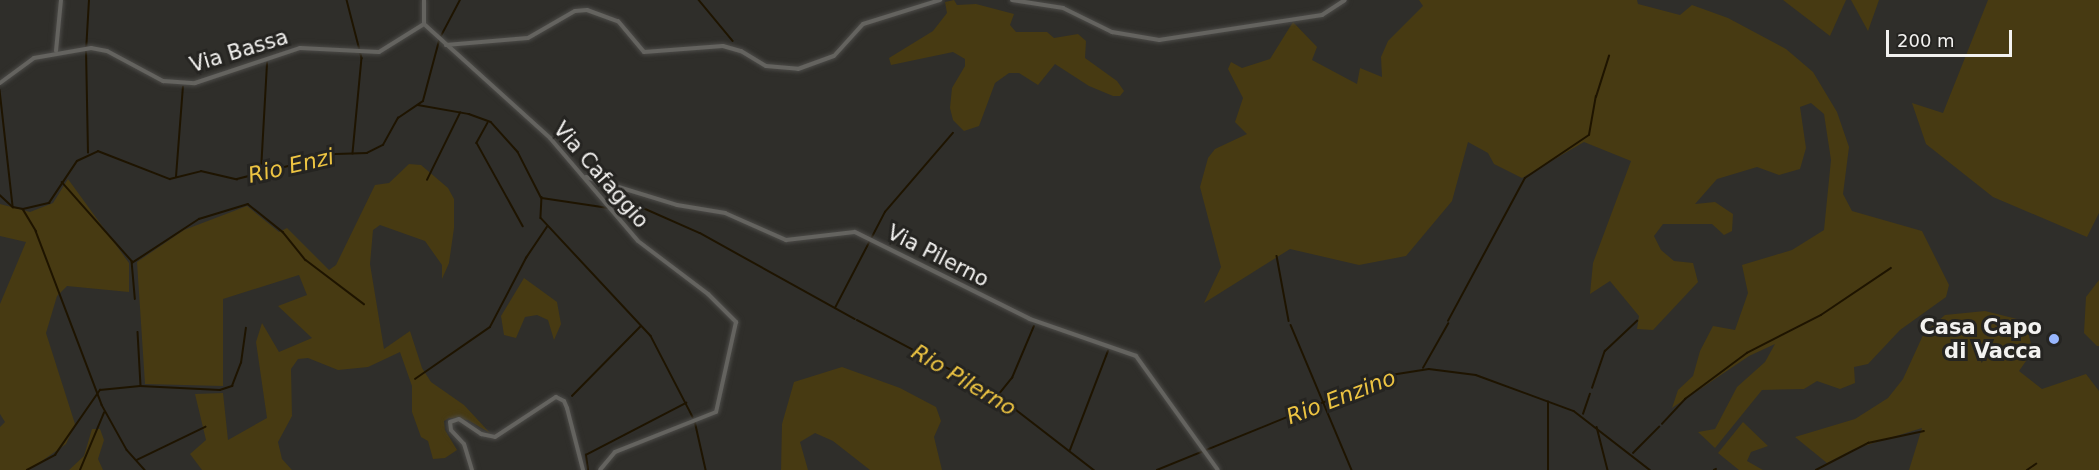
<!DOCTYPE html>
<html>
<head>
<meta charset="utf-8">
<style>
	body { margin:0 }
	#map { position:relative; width:2099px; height:470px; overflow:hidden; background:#2f2e2a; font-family:"DejaVu Sans",sans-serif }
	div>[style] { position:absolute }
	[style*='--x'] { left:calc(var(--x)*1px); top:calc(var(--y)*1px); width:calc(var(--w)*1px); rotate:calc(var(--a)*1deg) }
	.green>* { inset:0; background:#473a12 }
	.stream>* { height:1.5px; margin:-0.75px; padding:0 0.75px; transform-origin:0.75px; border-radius:0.75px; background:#1e1400 }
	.roads { filter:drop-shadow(0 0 2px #4c4b48) drop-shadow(0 0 2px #4c4b48) }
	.minor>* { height:4px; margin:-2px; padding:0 2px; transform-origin:2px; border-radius:2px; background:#64635f }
	.dots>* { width:16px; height:16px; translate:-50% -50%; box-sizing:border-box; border:3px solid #252421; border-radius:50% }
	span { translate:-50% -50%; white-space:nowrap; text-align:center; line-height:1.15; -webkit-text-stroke:6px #252421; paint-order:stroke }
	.street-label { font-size:21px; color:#f3f2f0 }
	.poi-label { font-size:21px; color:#f3f2f0; font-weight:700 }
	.right { translate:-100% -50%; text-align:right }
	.water-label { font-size:22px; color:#edc442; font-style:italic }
	.scale { position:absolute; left:1886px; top:30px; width:126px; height:27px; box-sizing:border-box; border:3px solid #f3f2f0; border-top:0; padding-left:8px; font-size:18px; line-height:21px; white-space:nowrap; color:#f3f2f0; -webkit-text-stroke:4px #252421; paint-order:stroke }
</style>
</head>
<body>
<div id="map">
	<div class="green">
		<div style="clip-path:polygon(954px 0,957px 5px,976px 4px,1014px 14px,1010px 25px,1016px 32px,1047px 32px,1054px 38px,1078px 34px,1086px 41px,1085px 58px,1117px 81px,1124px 91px,1120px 96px,1113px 96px,1089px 86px,1055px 64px,1038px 85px,1019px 73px,1009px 73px,995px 83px,979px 126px,964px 131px,953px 120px,950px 108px,952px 88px,965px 66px,965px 59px,953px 52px,891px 65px,889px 58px,933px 31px,947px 13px,945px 2px)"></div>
		<div style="clip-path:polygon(1419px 0,1637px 0,1638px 4px,1680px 15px,1692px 5px,1728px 18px,1786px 49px,1813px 72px,1837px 112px,1849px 147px,1843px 194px,1852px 211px,1922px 231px,1949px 285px,1946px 297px,1900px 330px,1868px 364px,1854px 367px,1855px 383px,1840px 389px,1817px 381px,1804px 389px,1762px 390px,1715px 448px,1698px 432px,1715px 429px,1737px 387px,1765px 362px,1775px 344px,1749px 356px,1672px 408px,1678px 390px,1693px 376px,1700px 351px,1713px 326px,1735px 330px,1748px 293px,1742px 265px,1792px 250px,1824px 230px,1831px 160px,1824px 114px,1811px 103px,1800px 107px,1806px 148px,1800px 169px,1779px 175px,1757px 167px,1717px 179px,1695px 204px,1715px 202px,1733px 214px,1732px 231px,1724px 235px,1712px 224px,1663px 224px,1654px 236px,1661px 250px,1674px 261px,1693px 263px,1698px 282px,1653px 330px,1637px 329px,1639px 316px,1610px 281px,1590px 294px,1593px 263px,1631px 161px,1584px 142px,1522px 178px,1494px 164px,1488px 153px,1468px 142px,1452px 201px,1406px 256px,1359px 265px,1290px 249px,1204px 303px,1221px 267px,1200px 187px,1208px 158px,1215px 149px,1247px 134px,1235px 122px,1243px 98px,1228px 69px,1231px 62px,1242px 68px,1270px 59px,1293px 22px,1317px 47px,1312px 60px,1357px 84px,1360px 68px,1382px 77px,1381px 57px,1388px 41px,1423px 6px)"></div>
		<div style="clip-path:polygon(1783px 0,1846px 0,1830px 36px)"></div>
		<div style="clip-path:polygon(1851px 0,1879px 0,1868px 31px)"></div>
		<div style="clip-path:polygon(1988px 0,2099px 0,2099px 213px,2087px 237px,1993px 197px,1926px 144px,1912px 103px,1943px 113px)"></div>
		<div style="clip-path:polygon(409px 164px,421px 165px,448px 188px,454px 199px,454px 228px,449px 263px,442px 279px,442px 265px,425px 241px,380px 225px,373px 230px,370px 264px,384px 349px,410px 331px,422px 368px,431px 382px,464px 405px,490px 433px,468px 420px,449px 418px,444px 421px,445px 430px,457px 450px,445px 458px,433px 459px,428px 441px,421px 437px,412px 412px,412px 386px,400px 352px,368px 367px,338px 370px,308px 358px,298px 359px,291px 369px,292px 416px,278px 442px,282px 459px,292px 470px,202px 470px,190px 454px,206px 440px,195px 394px,223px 393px,228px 440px,267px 418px,256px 342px,262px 323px,279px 352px,312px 338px,278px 306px,307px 295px,299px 275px,223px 299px,223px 386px,145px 384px,137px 262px,184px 230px,247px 206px,279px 232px,287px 228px,329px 270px,336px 265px,375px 185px,389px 183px)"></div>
		<div style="clip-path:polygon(68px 179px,129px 263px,129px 292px,67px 286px,57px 296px,46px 333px,75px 424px,66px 444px,29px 470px,0 470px,0 427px,5px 422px,0 414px,0 304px,26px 242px,0 236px,0 204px,30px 212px,53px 203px)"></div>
		<div style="clip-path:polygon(524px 278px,557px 302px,561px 324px,554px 340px,548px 320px,537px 315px,525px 317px,516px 338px,504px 335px,501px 316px)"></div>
		<div style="clip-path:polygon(2099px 280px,2099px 346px,2097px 346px,2084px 333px,2086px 297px)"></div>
		<div style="clip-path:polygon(1985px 311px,2025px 321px,2033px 351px,2019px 371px,2042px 389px,2086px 374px,2099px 391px,2099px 470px,1909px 470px,1922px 428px,1854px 449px,1827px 463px,1795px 437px,1855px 419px,1888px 398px,1903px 379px,1924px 333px,1945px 315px)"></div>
		<div style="clip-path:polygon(842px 367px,900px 388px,936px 407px,941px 421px,934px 437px,942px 470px,870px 470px,833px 441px,815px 433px,800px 442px,808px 470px,781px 470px,782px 424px,794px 382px)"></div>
		<div style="clip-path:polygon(1743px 422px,1768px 446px,1751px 452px,1747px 461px,1763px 470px,1739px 470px,1718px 453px)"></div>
		<div style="clip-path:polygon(92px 429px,100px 429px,104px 440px,98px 459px,103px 470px,69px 470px,84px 456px)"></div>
	</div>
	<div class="stream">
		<div style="--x:347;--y:0;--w:60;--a:75.5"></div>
		<div style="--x:362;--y:58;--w:96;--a:95.4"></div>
		<div style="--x:699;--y:0;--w:53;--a:50.3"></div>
		<div style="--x:441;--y:36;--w:41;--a:-62.2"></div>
		<div style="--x:0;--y:90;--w:117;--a:83.6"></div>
		<div style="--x:418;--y:105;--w:52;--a:10"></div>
		<div style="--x:469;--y:114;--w:23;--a:20"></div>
		<div style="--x:491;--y:122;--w:40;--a:48"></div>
		<div style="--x:518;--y:152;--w:51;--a:62.9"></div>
		<div style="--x:488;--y:123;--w:23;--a:119"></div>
		<div style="--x:477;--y:143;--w:95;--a:61"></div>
		<div style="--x:88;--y:153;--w:101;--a:-91.1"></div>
		<div style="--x:86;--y:52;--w:52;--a:-86.7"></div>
		<div style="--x:261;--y:171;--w:108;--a:-86.8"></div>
		<div style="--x:176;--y:177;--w:90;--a:-85.6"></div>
		<div style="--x:427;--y:180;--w:75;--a:-63.8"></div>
		<div style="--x:62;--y:182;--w:106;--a:48.5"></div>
		<div style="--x:132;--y:261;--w:38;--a:85"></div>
		<div style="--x:0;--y:195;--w:18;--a:43"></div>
		<div style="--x:13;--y:207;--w:10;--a:11"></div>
		<div style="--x:23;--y:209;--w:27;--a:-13"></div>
		<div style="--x:49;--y:203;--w:50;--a:-56.3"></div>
		<div style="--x:77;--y:161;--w:23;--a:-25"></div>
		<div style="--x:98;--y:151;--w:77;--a:21.3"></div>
		<div style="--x:170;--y:179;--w:32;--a:-14"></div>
		<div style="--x:201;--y:171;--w:37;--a:13"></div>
		<div style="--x:237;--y:179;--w:102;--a:-14.2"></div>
		<div style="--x:336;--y:154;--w:31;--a:-2"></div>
		<div style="--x:367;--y:153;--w:18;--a:-27"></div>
		<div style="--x:383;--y:145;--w:31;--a:-61"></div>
		<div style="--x:398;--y:118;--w:30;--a:-34"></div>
		<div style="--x:423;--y:101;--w:62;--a:-75.1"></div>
		<div style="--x:542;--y:197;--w:21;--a:93"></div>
		<div style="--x:541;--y:218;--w:161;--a:47"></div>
		<div style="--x:651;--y:336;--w:91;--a:62.6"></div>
		<div style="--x:542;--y:198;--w:67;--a:8.6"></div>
		<div style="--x:613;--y:206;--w:19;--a:-9"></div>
		<div style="--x:632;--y:203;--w:74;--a:23.8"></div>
		<div style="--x:700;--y:233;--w:177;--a:29"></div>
		<div style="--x:23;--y:209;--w:26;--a:59"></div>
		<div style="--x:36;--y:231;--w:186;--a:69.2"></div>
		<div style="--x:102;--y:405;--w:51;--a:60.9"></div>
		<div style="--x:127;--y:450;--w:27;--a:48"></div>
		<div style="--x:1277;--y:256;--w:66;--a:79.5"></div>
		<div style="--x:132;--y:263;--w:80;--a:-33.3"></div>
		<div style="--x:199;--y:219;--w:51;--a:-17"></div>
		<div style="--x:248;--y:204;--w:45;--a:38.7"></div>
		<div style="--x:283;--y:232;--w:36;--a:51"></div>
		<div style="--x:306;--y:260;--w:73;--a:37.2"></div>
		<div style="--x:835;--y:308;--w:108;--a:-62.5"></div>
		<div style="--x:885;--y:212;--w:104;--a:-49.3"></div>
		<div style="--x:857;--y:320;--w:154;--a:27.9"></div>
		<div style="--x:993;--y:392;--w:128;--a:37.7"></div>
		<div style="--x:1448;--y:321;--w:162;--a:-61.7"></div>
		<div style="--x:1525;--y:178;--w:77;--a:-33.9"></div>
		<div style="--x:1589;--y:135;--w:39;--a:-80"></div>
		<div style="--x:1596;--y:97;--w:43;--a:-72.4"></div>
		<div style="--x:1291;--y:325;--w:157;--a:67.2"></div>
		<div style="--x:138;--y:332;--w:54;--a:86.8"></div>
		<div style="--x:1423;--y:368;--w:51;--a:-60.4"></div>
		<div style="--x:415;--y:379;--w:91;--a:-34.7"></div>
		<div style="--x:490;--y:327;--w:78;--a:-62.4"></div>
		<div style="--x:526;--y:258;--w:37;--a:-56"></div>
		<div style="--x:1592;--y:388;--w:39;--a:-71"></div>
		<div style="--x:1605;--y:351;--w:44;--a:-43.2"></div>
		<div style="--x:999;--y:394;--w:21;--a:-51"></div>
		<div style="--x:1012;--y:378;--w:56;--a:-67.1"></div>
		<div style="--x:572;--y:396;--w:98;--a:-45.4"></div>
		<div style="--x:1583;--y:414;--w:21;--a:-71"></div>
		<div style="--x:695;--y:421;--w:50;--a:77.3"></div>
		<div style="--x:1662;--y:424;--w:34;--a:-47"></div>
		<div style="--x:1685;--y:399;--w:77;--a:-36.6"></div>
		<div style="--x:1747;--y:353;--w:83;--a:-27.2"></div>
		<div style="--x:1821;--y:315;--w:84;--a:-33.9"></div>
		<div style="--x:1597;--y:427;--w:44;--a:75.7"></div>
		<div style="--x:1070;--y:450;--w:106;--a:-69"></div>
		<div style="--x:1633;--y:453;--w:37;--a:-45"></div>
		<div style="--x:137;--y:460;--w:76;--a:-25.9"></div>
		<div style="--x:27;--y:470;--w:32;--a:-28"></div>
		<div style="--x:55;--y:455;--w:79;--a:-55.3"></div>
		<div style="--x:100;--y:390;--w:40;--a:-5.7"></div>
		<div style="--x:140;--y:386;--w:80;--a:2.9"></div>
		<div style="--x:220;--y:390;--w:13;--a:-18"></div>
		<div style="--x:232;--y:386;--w:25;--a:-69"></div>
		<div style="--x:241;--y:363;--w:35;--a:-82"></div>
		<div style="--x:80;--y:470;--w:62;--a:-67.2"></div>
		<div style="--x:588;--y:470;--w:15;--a:-98"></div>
		<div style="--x:586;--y:455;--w:113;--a:-27.5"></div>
		<div style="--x:1157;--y:470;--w:253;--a:-22.1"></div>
		<div style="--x:1391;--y:375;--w:38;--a:-9"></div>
		<div style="--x:1429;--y:369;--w:47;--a:7.3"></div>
		<div style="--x:1476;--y:375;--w:104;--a:20.2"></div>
		<div style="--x:1574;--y:411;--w:96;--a:37.8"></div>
		<div style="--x:1548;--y:470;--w:68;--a:-90"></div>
		<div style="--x:1714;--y:470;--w:2;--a:-27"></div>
		<div style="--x:1816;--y:470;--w:59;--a:-27.4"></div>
		<div style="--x:1868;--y:443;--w:57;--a:-12.1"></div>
		<div style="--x:2027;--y:470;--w:11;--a:-34"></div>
	</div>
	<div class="roads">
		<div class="minor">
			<div style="--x:1012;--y:0;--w:52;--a:8.9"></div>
			<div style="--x:1063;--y:8;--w:55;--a:26.1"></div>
			<div style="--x:1112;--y:32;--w:48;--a:9.7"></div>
			<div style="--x:1159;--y:40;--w:165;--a:-8.7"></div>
			<div style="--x:1322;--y:15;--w:27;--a:-33"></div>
			<div style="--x:424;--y:24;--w:170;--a:42.1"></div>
			<div style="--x:550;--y:138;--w:135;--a:49.5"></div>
			<div style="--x:638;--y:241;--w:88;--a:37.1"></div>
			<div style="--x:708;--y:294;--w:40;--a:45"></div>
			<div style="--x:736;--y:322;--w:92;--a:102.5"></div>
			<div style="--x:716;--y:412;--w:109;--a:158.4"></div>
			<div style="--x:615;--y:452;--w:23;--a:130"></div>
			<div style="--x:424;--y:24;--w:24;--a:-90"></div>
			<div style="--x:446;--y:45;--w:82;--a:-4.9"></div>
			<div style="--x:528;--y:38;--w:54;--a:-29.9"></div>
			<div style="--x:575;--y:11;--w:12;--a:-5"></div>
			<div style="--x:587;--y:10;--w:33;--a:20"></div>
			<div style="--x:618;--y:21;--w:40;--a:50"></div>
			<div style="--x:644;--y:52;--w:79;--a:-4.3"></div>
			<div style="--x:723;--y:46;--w:19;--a:16"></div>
			<div style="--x:741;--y:51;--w:29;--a:31"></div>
			<div style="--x:766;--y:66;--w:32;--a:5"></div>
			<div style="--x:798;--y:69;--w:38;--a:-20"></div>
			<div style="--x:834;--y:56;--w:43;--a:-47.8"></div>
			<div style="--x:863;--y:24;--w:81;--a:-17.3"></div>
			<div style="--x:56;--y:51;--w:51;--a:-84.4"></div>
			<div style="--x:0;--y:83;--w:42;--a:-36.3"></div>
			<div style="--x:34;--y:58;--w:58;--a:-10"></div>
			<div style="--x:91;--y:48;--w:16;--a:11"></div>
			<div style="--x:107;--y:51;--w:64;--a:28.2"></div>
			<div style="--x:163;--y:81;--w:32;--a:4"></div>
			<div style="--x:195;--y:83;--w:111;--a:-18.4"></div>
			<div style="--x:300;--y:48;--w:79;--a:2.9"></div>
			<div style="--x:379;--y:52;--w:53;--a:-31.9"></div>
			<div style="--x:586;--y:177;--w:95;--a:17.1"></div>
			<div style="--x:677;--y:205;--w:49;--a:9.5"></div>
			<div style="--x:725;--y:213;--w:67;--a:23.9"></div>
			<div style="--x:786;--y:240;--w:69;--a:-6.6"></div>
			<div style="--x:855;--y:232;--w:195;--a:26.4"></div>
			<div style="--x:1030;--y:319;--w:112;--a:19.2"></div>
			<div style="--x:1136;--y:356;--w:140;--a:54.3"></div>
			<div style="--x:472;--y:470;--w:27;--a:-107"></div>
			<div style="--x:464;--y:444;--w:19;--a:-133"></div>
			<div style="--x:451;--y:430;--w:8;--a:-97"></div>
			<div style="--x:450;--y:422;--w:9;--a:-18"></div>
			<div style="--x:459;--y:419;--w:27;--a:34"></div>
			<div style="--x:481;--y:434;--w:14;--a:12"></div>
			<div style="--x:495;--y:437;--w:73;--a:-33.3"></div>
			<div style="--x:556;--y:397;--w:9;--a:27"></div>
			<div style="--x:564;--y:401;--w:8;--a:67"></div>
			<div style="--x:567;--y:408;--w:64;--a:75.5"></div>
		</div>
	</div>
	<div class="dots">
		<div style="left:2054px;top:339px;background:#98b6fd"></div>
	</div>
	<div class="street-label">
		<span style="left:239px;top:51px;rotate:-17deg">Via Bassa</span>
		<span style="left:601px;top:175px;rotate:49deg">Via Cafaggio</span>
		<span style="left:938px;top:256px;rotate:27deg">Via Pilerno</span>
	</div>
	<div class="poi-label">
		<span class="right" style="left:2042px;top:339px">Casa Capo<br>di Vacca</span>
	</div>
	<div class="water-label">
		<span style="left:291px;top:166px;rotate:-13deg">Rio Enzi</span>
		<span style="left:964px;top:380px;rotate:31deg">Rio Pilerno</span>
		<span style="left:1341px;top:397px;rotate:-21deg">Rio Enzino</span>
	</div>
	<div class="scale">200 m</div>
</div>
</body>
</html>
